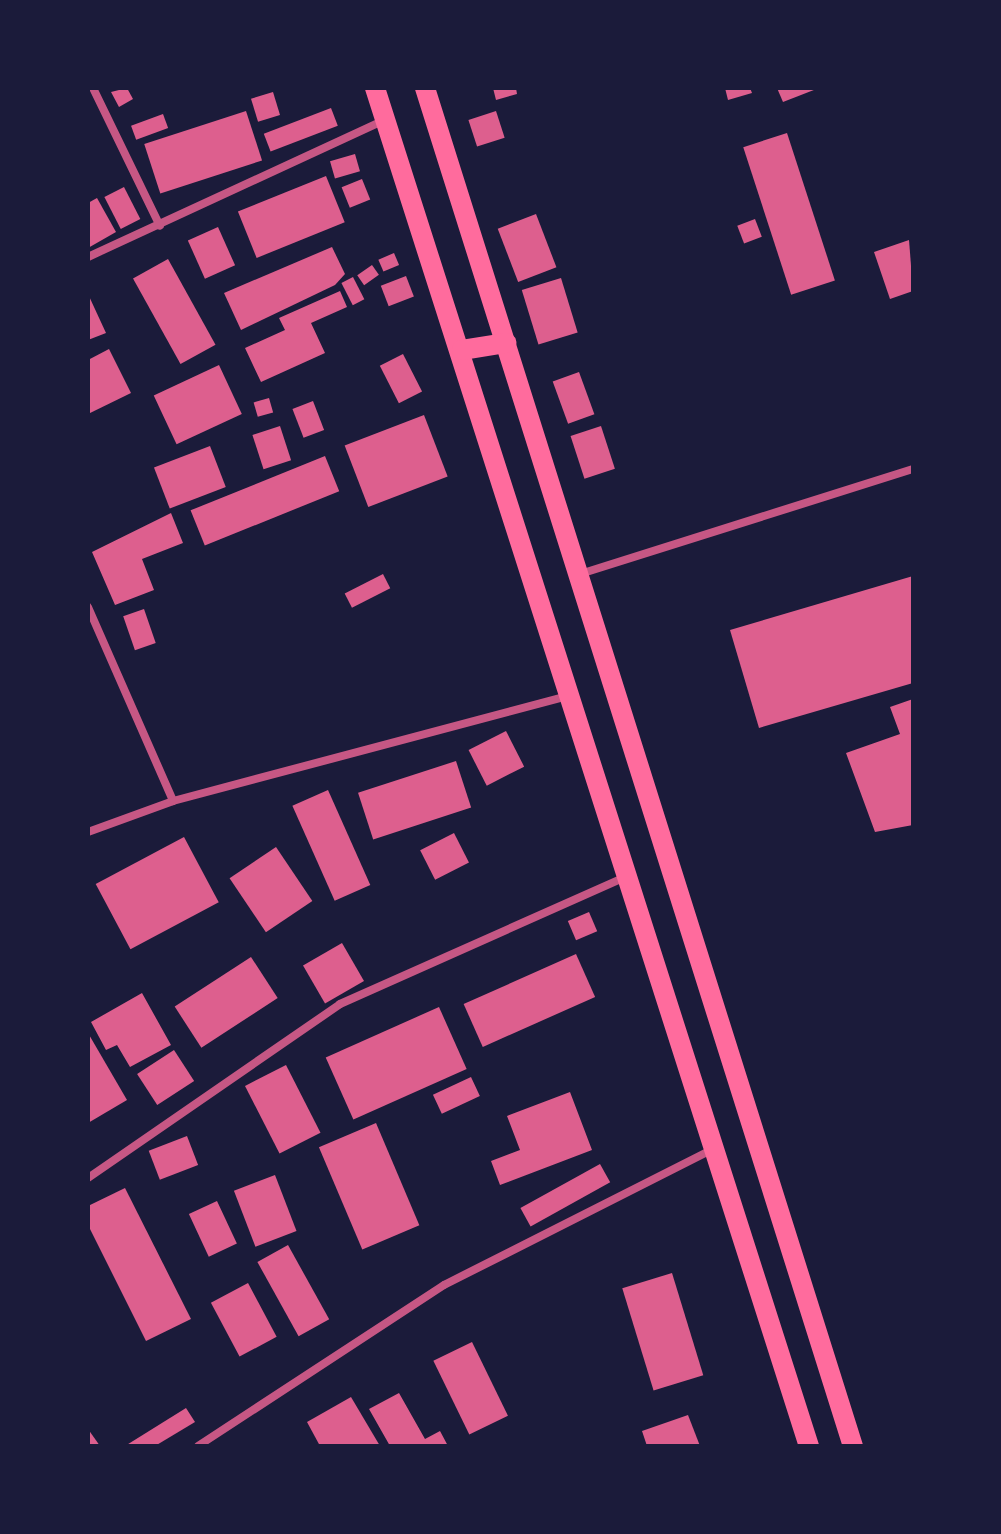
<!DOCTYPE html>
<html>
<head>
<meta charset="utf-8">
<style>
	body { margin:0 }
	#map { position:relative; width:1001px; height:1534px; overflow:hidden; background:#1b1b3a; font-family:"Roboto Condensed",sans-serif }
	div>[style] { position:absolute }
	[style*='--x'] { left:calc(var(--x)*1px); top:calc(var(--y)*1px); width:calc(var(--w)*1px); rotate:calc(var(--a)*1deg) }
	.building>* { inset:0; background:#dd5f8e; transform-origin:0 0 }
	.minor>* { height:8px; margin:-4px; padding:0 4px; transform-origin:4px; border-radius:4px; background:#c65784 }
	.primary>* { height:20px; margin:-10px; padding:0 10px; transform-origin:10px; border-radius:10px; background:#ff6b9d }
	span { translate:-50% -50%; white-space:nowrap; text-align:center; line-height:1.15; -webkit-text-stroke:8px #1b1b3a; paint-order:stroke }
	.frame { position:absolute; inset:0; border:90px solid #1b1b3a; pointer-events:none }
</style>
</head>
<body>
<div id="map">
	<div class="building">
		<div style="clip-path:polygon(127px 88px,133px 99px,119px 107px,111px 92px)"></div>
		<div style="clip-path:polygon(493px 88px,516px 88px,517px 94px,496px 100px)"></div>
		<div style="clip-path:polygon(725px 88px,750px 88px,752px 93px,728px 100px)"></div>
		<div style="clip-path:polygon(777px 88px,819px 88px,783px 102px)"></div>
		<div style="left:273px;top:92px;width:24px;height:23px;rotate:73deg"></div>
		<div style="left:331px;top:108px;width:19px;height:72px;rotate:69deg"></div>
		<div style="left:246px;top:111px;width:52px;height:107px;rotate:72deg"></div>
		<div style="left:496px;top:111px;width:28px;height:29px;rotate:72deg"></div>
		<div style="left:163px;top:114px;width:15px;height:34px;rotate:70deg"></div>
		<div style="left:787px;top:133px;width:155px;height:46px;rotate:72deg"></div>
		<div style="left:355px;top:154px;width:18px;height:26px;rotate:74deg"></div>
		<div style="left:326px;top:176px;width:50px;height:95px;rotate:68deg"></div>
		<div style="left:362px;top:179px;width:22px;height:22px;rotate:68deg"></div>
		<div style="left:124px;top:187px;width:36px;height:22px;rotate:63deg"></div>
		<div style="clip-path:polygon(97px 198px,116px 232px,88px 248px,88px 203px)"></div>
		<div style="left:536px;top:214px;width:57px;height:41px;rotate:69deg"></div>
		<div style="left:755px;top:219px;width:19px;height:19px;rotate:69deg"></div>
		<div style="left:218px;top:227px;width:42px;height:33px;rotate:66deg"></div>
		<div style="clip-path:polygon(909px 240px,913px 291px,890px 299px,874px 252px)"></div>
		<div style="clip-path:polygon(332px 247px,345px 274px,335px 285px,241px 330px,224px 293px)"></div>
		<div style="left:394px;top:253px;width:13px;height:17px;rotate:67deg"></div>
		<div style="left:168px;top:259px;width:98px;height:40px;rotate:61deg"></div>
		<div style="left:372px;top:265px;width:12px;height:18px;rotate:55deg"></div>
		<div style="left:406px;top:276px;width:22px;height:27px;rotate:69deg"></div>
		<div style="left:353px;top:277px;width:25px;height:13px;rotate:63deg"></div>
		<div style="left:561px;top:278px;width:57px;height:41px;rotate:73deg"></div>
		<div style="clip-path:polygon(340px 291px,347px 307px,311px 323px,325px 353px,261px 382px,245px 348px,285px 330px,279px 318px)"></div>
		<div style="clip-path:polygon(88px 294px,106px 333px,88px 340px)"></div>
		<div style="clip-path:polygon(109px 349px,131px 393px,88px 414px,88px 360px)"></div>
		<div style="left:403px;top:354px;width:42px;height:26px;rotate:63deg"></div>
		<div style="left:219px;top:365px;width:54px;height:72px;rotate:65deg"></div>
		<div style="left:579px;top:372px;width:45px;height:28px;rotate:70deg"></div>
		<div style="left:269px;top:398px;width:15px;height:16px;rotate:74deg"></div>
		<div style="left:313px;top:401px;width:31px;height:22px;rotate:69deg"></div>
		<div style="left:424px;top:415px;width:66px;height:85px;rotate:69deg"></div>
		<div style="left:280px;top:426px;width:36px;height:29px;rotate:72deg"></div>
		<div style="left:601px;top:426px;width:45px;height:32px;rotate:72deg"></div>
		<div style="left:210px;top:446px;width:44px;height:60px;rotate:69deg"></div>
		<div style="left:325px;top:456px;width:38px;height:145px;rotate:68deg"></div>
		<div style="clip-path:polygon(171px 513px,183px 543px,142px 559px,154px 590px,115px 605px,92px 552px)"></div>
		<div style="left:383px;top:574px;width:16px;height:43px;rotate:63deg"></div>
		<div style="clip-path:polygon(913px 576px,913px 683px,759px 728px,730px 630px)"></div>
		<div style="left:144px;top:609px;width:36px;height:22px;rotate:71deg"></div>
		<div style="clip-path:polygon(913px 699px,913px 825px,875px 832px,846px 753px,900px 734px,890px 707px)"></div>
		<div style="left:506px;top:731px;width:40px;height:42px;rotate:63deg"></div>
		<div style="left:456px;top:761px;width:49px;height:103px;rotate:72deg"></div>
		<div style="left:328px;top:790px;width:104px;height:39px;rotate:66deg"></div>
		<div style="left:454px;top:833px;width:33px;height:38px;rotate:63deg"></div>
		<div style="left:184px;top:837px;width:74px;height:100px;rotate:62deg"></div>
		<div style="left:276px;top:847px;width:65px;height:56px;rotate:56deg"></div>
		<div style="left:589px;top:912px;width:21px;height:23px;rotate:67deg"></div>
		<div style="left:342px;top:943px;width:44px;height:45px;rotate:60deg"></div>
		<div style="left:576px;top:954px;width:47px;height:123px;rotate:66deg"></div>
		<div style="left:251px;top:957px;width:49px;height:91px;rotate:57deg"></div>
		<div style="clip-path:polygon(142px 993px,171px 1045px,130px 1067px,117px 1045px,106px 1050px,91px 1022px)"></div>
		<div style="left:439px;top:1007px;width:68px;height:124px;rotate:66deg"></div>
		<div style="clip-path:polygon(88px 1033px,127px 1100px,88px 1123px)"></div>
		<div style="left:174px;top:1050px;width:37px;height:44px;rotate:57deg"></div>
		<div style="left:286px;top:1065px;width:76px;height:46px;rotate:63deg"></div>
		<div style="left:471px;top:1077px;width:21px;height:42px;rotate:65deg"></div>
		<div style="clip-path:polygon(570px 1092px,592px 1150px,500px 1185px,491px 1161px,520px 1150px,507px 1116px)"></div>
		<div style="left:376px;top:1123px;width:111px;height:62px;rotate:67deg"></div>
		<div style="left:187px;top:1136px;width:31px;height:41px;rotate:69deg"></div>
		<div style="left:600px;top:1164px;width:21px;height:91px;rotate:61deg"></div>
		<div style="left:275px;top:1175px;width:60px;height:44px;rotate:69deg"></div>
		<div style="clip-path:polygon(125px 1188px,191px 1319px,146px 1341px,88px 1225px,88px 1206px)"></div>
		<div style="left:217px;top:1201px;width:47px;height:31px;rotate:65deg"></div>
		<div style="left:288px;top:1245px;width:85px;height:35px;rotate:61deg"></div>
		<div style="left:672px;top:1273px;width:107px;height:52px;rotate:73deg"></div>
		<div style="left:248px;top:1283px;width:61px;height:42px;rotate:62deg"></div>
		<div style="left:472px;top:1342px;width:82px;height:43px;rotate:64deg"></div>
		<div style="clip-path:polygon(399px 1393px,425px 1439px,440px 1431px,448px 1446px,390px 1446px,369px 1409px)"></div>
		<div style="clip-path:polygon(351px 1397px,380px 1446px,320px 1446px,307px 1422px)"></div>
		<div style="clip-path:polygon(186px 1408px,195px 1422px,155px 1446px,125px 1446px)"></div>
		<div style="clip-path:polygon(688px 1415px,700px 1446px,647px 1446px,642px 1431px)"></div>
		<div style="clip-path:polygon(88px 1429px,100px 1446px,88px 1446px)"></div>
	</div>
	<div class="minor">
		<div style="--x:93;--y:88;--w:153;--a:64.1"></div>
		<div style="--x:88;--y:257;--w:327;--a:-24.8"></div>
		<div style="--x:580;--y:574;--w:349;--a:-17.5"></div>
		<div style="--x:88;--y:607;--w:212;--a:66.3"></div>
		<div style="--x:88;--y:832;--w:90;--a:-20"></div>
		<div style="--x:173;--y:801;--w:409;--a:-14.9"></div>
		<div style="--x:88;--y:1178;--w:306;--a:-34.6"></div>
		<div style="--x:340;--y:1004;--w:312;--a:-24"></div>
		<div style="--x:198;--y:1446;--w:294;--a:-33.2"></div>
		<div style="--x:444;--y:1285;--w:301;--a:-26.8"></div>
	</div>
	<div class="primary">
		<div style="--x:375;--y:88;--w:1426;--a:72.28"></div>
		<div style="--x:425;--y:88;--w:1424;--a:72.51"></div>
		<div style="--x:462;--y:350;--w:45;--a:-9"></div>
	</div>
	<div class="frame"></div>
</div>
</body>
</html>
